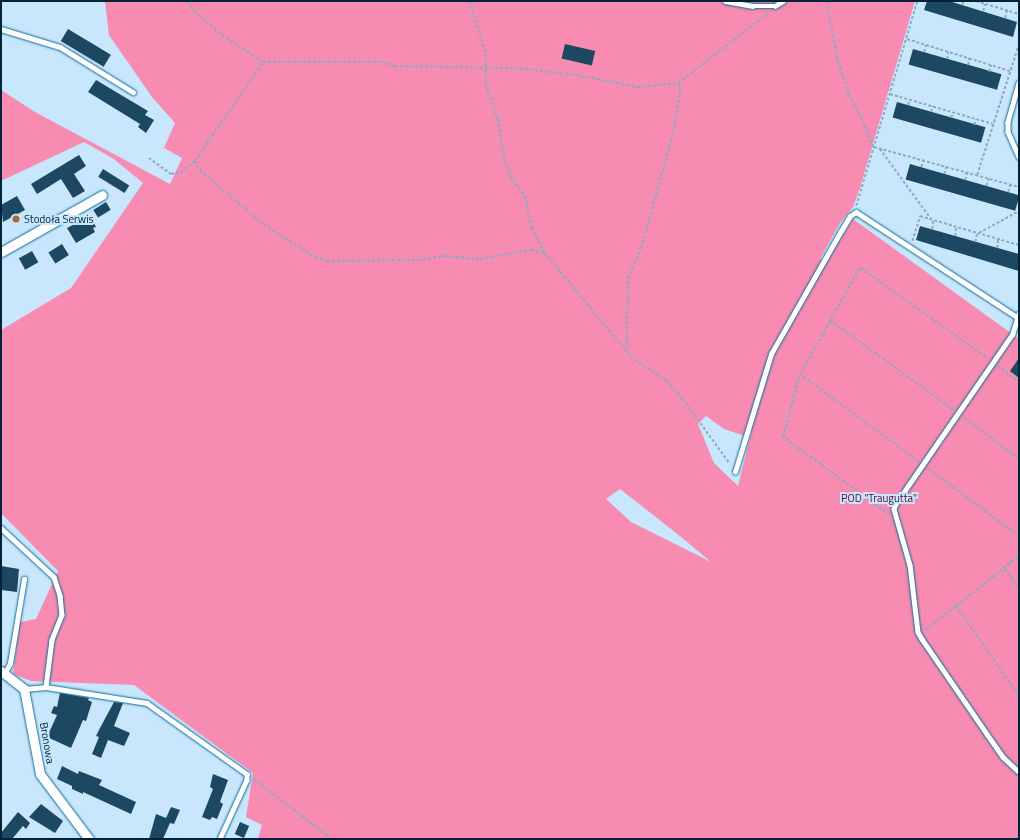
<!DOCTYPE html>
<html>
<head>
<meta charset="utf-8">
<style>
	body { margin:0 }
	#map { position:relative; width:1020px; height:840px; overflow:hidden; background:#c8e6fc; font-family:"Titillium Web",sans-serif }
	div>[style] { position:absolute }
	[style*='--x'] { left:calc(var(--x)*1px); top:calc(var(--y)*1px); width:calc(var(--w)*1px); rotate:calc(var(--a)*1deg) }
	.green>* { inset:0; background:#f78bb1 }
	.building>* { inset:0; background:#1c4862; transform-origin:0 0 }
	.path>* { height:1.5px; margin-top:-0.75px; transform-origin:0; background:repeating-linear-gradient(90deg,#8babc0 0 3px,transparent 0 5px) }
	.roads { filter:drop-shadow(0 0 1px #096c9b) drop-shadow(0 0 1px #096c9b) }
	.service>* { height:4.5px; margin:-2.25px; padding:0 2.25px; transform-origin:2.25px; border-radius:2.25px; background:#fff }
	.minor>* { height:9px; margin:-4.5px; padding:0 4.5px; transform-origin:4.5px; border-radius:4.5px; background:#fff }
	.dots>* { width:11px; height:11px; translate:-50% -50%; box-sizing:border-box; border:2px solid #c8e6fc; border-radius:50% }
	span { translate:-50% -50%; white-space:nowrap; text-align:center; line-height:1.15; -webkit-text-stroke:4px #c8e6fc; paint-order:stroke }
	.poi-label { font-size:11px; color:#002337 }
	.left { translate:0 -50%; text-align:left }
	.park-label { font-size:11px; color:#5b0a31 }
	.street-label { font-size:11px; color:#002337 }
	.frame { position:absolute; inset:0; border:2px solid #002337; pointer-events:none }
</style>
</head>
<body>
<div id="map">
	<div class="green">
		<div style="clip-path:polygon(evenodd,105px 1px,915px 1px,860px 188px,853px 207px,840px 223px,820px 259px,826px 262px,853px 219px,1019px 339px,1019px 839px,258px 839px,262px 825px,246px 817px,253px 773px,134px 685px,31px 681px,13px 674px,20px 622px,36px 619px,58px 571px,1px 513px,1px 330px,71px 288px,143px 183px,114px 159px,84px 142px,1px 181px,1px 90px,35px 112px,170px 184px,182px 158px,164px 148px,175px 123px,152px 97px,109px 35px,105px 1px,706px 416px,724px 429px,745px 436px,752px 430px,738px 486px,714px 463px,698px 424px,706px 416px,105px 1px,620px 489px,680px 536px,711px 562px,631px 522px,606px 499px,620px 489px)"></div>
	</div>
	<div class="building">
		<div style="clip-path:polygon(927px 1px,949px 1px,1017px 22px,1013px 37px,924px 10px)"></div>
		<div style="left:68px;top:29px;width:50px;height:14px;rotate:31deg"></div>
		<div style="left:565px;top:44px;width:31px;height:15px;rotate:13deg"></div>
		<div style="left:913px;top:49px;width:92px;height:16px;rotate:16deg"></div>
		<div style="clip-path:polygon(96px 80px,148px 111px,145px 115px,154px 120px,146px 133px,138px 127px,140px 124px,88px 92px)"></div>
		<div style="left:897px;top:102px;width:92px;height:16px;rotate:16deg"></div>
		<div style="clip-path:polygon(79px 155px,86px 166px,74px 174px,85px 191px,73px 198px,61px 179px,37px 194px,31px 184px)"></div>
		<div style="left:910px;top:164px;width:114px;height:16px;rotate:16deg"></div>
		<div style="left:103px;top:169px;width:31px;height:9px;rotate:32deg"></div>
		<div style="clip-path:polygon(17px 196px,25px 210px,3px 222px,1px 205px)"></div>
		<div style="left:106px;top:202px;width:9px;height:15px;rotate:58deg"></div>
		<div style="clip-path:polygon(90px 216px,96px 227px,93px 228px,95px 232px,76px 243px,67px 228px)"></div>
		<div style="clip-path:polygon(920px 226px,1019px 254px,1019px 271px,916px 240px)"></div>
		<div style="left:62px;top:244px;width:13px;height:16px;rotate:58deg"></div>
		<div style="left:32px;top:251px;width:13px;height:15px;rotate:61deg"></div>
		<div style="clip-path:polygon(1019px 358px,1019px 378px,1010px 371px)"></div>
		<div style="clip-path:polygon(1px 566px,19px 569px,17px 592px,1px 590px)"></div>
		<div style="clip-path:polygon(60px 693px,89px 698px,88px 700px,92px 702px,86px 721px,83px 720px,71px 748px,47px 737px,57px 715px,51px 713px,54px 706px,57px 707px)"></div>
		<div style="clip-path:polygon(114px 702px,123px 703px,114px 726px,130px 733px,124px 746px,108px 740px,101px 758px,92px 754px,99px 737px,96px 736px,100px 728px)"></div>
		<div style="clip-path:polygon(62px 766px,78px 774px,79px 771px,102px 780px,99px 785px,136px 802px,131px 814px,83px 792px,83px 794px,72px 789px,72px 786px,57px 779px)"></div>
		<div style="clip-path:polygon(213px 774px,228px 780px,220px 802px,223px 804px,217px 819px,212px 817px,210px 820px,202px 817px,213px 789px,210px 787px)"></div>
		<div style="clip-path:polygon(41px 804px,63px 821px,55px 833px,29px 817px)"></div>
		<div style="clip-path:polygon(171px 807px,180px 810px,174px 824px,170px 823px,163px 839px,149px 839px,156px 814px,166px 818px)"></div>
		<div style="clip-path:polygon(18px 812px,30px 823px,26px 829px,23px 826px,12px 839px,1px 839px,1px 833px)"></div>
		<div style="left:240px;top:822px;width:10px;height:13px;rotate:24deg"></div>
	</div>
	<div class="path">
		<div style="--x:188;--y:1;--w:13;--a:58"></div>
		<div style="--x:195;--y:12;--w:40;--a:40"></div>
		<div style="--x:226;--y:38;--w:44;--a:33"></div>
		<div style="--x:263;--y:62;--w:120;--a:0"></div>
		<div style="--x:383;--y:62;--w:13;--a:18"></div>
		<div style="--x:395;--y:66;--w:120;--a:1"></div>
		<div style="--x:515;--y:68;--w:62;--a:6.4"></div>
		<div style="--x:577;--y:75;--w:62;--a:11.1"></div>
		<div style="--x:638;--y:87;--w:40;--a:-5.7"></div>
		<div style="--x:678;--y:83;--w:115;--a:-37.6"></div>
		<div style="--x:470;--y:1;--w:55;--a:73.2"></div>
		<div style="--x:486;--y:54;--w:29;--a:90"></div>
		<div style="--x:486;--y:83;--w:38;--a:72"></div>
		<div style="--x:498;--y:119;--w:44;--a:80.8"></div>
		<div style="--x:505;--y:162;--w:20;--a:66"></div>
		<div style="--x:513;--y:180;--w:20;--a:53"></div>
		<div style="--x:525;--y:196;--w:33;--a:78"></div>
		<div style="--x:532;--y:228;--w:28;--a:63"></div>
		<div style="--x:545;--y:253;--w:135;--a:50.4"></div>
		<div style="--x:631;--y:357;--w:43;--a:33.7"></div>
		<div style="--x:667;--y:381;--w:24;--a:48"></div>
		<div style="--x:683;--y:399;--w:80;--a:54.1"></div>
		<div style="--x:827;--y:1;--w:58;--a:80"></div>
		<div style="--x:837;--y:58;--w:39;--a:72"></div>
		<div style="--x:849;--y:95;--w:25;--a:61"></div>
		<div style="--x:861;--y:117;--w:33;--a:67"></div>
		<div style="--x:874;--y:147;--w:150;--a:15.4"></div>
		<div style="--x:976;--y:1;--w:45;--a:16.8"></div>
		<div style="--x:962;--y:5;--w:4;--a:-76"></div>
		<div style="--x:983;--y:11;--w:7;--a:-74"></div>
		<div style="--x:1005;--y:18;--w:8;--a:-76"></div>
		<div style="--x:907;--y:39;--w:108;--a:17.3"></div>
		<div style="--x:924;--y:52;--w:7;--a:-74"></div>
		<div style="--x:947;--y:59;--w:7;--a:-82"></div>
		<div style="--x:968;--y:65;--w:7;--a:-82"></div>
		<div style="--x:989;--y:72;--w:7;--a:-74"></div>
		<div style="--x:890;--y:94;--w:107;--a:16.2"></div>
		<div style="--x:908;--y:105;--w:5;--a:-79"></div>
		<div style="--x:931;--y:112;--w:6;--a:-81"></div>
		<div style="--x:951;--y:118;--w:6;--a:-72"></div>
		<div style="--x:974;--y:125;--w:6;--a:-72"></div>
		<div style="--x:880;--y:149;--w:87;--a:53.9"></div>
		<div style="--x:149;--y:158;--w:27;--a:36"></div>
		<div style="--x:171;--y:174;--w:9;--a:-13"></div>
		<div style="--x:180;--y:172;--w:19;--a:-36"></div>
		<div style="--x:195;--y:161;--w:10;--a:61"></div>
		<div style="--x:200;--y:170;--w:84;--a:40.7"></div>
		<div style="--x:264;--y:225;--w:60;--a:32.1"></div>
		<div style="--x:315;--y:257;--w:13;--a:18"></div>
		<div style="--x:327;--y:261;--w:91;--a:-0.6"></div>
		<div style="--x:418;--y:260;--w:28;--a:-8"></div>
		<div style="--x:446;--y:256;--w:34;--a:5"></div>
		<div style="--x:480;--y:259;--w:52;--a:-10"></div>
		<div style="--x:531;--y:250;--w:14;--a:12"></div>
		<div style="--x:195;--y:161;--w:120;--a:-55.5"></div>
		<div style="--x:921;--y:167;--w:8;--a:-67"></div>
		<div style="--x:944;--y:174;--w:7;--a:-74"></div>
		<div style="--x:977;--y:175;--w:139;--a:-72.3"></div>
		<div style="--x:965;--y:180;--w:8;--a:-76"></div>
		<div style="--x:986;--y:186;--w:9;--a:-69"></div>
		<div style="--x:1008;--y:192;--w:7;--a:-74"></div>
		<div style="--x:856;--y:206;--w:214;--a:-73.4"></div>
		<div style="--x:932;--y:229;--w:9;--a:-84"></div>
		<div style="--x:979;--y:233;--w:46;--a:-28.8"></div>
		<div style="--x:955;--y:236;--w:9;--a:-84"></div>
		<div style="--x:912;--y:241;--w:26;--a:-72"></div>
		<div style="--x:920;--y:216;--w:103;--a:16.3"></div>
		<div style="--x:975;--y:242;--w:9;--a:-77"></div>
		<div style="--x:997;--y:248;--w:9;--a:-84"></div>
		<div style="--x:830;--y:320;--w:153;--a:36"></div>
		<div style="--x:626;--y:349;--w:71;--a:-88.4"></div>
		<div style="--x:628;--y:278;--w:33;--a:-67"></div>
		<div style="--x:641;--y:248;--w:119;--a:-74.5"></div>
		<div style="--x:673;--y:133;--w:43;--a:-80.5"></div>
		<div style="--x:680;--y:91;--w:8;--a:-104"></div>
		<div style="--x:998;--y:366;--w:26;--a:37"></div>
		<div style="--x:800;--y:374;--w:147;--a:36.4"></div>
		<div style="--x:965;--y:418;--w:68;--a:37.2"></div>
		<div style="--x:929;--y:469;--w:112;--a:36.7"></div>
		<div style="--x:889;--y:515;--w:132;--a:-143.7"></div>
		<div style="--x:783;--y:437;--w:63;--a:-75.3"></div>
		<div style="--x:799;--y:376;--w:123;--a:-60.7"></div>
		<div style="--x:859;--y:269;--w:2;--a:-27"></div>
		<div style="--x:861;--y:268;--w:155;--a:35.5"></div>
		<div style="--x:1005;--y:569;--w:24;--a:55"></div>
		<div style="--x:956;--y:606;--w:109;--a:54.7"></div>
		<div style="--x:925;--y:630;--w:120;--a:-38.2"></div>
		<div style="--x:254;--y:779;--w:98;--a:37.6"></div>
	</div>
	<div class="roads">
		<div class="service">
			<div style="--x:725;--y:1;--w:28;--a:10"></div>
			<div style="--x:753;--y:6;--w:22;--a:0"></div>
			<div style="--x:775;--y:6;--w:9;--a:-32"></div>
			<div style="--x:1;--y:29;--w:62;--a:17"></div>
			<div style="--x:60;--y:47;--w:86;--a:31.7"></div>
			<div style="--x:1019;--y:83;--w:41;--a:105.8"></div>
			<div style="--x:1008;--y:122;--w:10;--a:90"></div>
			<div style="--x:1008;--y:132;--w:27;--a:66"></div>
			<div style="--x:1019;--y:314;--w:21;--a:107"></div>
			<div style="--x:1013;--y:334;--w:206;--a:124.5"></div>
			<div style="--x:896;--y:504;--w:5;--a:112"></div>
			<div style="--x:894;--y:509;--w:58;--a:74.1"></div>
			<div style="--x:910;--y:565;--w:67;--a:83.2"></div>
			<div style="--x:918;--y:632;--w:8;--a:60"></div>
			<div style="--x:922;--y:639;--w:115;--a:55.6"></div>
			<div style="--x:987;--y:734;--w:28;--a:55"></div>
			<div style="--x:1003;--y:757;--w:22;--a:43"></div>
			<div style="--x:735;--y:472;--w:123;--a:-73"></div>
			<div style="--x:771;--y:354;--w:142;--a:-60.4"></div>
			<div style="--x:841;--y:231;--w:17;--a:-59"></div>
			<div style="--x:850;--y:216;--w:7;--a:-34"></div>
			<div style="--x:856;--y:212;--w:192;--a:33.1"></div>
			<div style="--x:1;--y:528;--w:72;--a:42.8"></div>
			<div style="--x:54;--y:577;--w:20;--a:72"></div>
			<div style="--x:60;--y:596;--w:19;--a:84"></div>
			<div style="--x:62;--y:615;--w:27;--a:112"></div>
			<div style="--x:52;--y:640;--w:47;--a:97.3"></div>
			<div style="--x:5;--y:673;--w:11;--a:-63"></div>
			<div style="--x:10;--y:663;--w:85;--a:-80.5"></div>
			<div style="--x:24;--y:689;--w:22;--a:-5"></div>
			<div style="--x:46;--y:687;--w:102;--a:9"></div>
			<div style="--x:147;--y:703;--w:123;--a:35.4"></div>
			<div style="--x:247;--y:774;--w:6;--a:90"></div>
			<div style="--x:247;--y:780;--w:65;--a:114.6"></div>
		</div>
		<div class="minor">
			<div style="--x:1;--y:252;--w:116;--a:-29.4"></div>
			<div style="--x:1;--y:671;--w:29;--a:38"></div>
			<div style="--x:24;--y:689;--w:86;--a:79.3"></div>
			<div style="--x:40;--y:774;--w:81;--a:53"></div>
		</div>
	</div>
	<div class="dots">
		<div style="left:16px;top:219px;background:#a96932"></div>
	</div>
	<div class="poi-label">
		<span class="left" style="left:24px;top:219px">Stodoła Serwis</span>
	</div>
	<div class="park-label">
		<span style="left:879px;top:498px">POD "Traugutta"</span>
	</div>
	<div class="street-label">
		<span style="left:47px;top:743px;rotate:80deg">Bronowa</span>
	</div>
	<div class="frame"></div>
</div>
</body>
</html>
